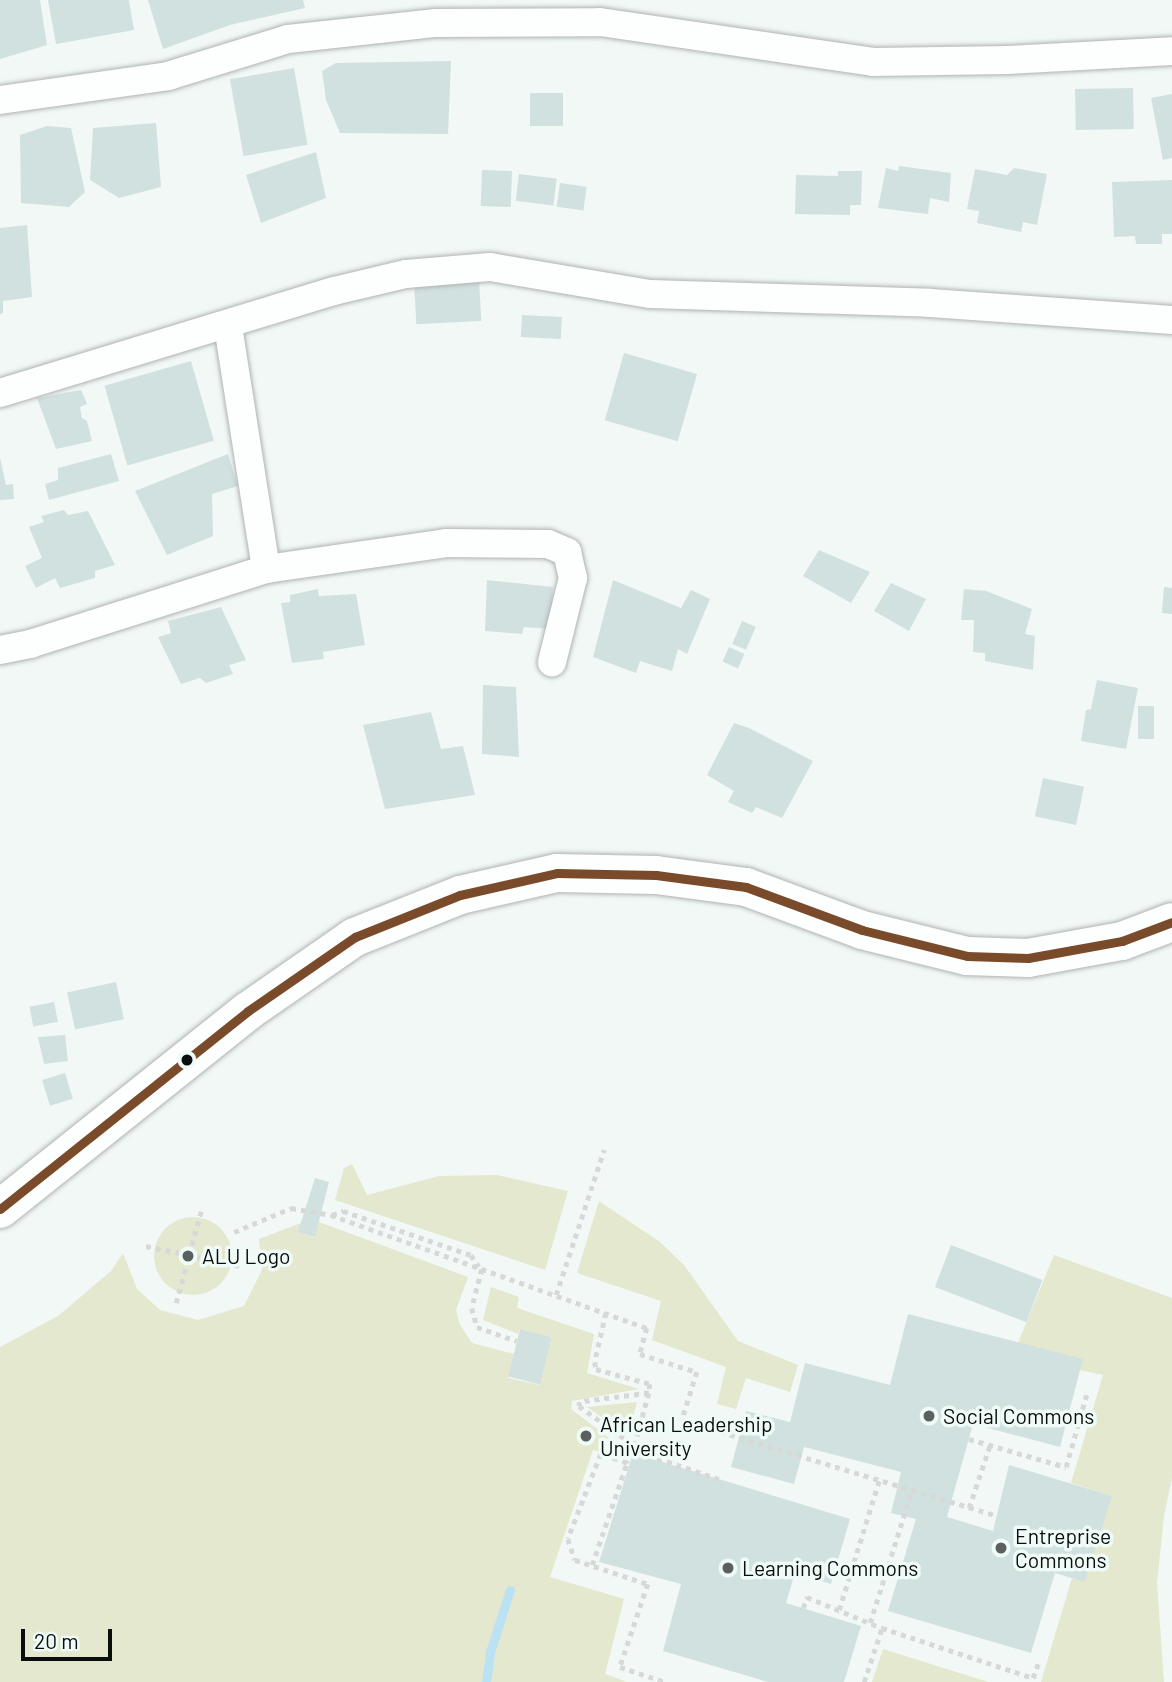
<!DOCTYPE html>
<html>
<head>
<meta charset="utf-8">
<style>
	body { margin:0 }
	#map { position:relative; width:1172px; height:1682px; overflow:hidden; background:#f2f8f5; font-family:Barlow,sans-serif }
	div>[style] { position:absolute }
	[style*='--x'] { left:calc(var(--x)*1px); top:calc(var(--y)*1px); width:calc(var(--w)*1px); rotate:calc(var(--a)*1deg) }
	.green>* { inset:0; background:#e3e8ce }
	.round { border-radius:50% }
	.stream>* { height:9px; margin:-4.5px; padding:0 4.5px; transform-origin:4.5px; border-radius:4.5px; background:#bae2f3 }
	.building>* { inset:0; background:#d1e1e0; transform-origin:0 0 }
	.path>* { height:4.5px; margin-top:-2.25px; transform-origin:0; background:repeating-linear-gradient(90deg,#d7d9d8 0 5px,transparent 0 10px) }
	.roads { filter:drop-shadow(0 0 2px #afb4b2) drop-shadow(0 0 2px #afb4b2) }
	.minor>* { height:28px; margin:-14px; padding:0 14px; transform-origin:14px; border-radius:14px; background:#fdfefe }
	.secondary>* { height:38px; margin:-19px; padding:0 19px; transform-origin:19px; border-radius:19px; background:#fdfefe }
	.bus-1>* { height:9px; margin:-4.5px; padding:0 4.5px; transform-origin:4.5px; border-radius:4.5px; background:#7a4b2a }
	.dots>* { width:19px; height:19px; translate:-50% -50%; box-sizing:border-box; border:4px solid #effbf6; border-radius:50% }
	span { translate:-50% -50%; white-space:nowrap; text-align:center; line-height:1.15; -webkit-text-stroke:7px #effbf6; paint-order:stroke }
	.poi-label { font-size:21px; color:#0a0e0d }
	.left { translate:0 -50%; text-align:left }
	.scale { position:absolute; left:21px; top:1629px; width:91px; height:32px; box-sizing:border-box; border:4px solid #0a0e0d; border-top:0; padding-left:9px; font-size:21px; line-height:24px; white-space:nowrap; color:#0a0e0d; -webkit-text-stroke:5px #effbf6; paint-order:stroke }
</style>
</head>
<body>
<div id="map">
	<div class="green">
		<div style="clip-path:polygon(352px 1164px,367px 1195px,439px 1176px,497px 1175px,568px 1191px,545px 1270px,335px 1200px,344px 1168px)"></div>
		<div style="clip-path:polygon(599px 1201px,660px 1242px,684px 1265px,738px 1341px,798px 1365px,790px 1392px,746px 1378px,736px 1409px,717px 1404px,726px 1367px,652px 1340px,661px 1301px,577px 1273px)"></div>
		<div class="round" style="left:154px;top:1217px;width:78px;height:78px"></div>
		<div style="clip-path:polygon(319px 1222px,468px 1277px,456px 1310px,460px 1325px,472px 1343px,514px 1354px,508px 1378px,540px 1385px,552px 1337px,520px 1329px,518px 1334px,483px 1320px,491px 1287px,519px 1297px,517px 1308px,594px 1334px,587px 1373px,639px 1389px,572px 1401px,571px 1409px,624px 1449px,623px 1456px,593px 1450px,550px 1577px,624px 1599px,605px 1674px,627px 1682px,0 1682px,0 1347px,58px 1316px,111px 1271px,123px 1253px,137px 1289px,160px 1310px,198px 1320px,244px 1306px,262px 1270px,259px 1239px,301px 1223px,299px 1232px,314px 1237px)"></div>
		<div style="clip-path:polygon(1054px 1255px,1172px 1298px,1172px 1478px,1164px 1516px,1157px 1583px,1164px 1682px,1041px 1682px,1072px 1578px,1085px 1582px,1111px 1496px,1071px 1483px,1103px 1375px,1080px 1370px,1018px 1343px)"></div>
		<div style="clip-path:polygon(637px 1402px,628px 1435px,587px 1407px)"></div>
		<div style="clip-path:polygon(883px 1649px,988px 1682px,872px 1682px)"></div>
	</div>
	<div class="stream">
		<div style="--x:486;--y:1682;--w:30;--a:-82"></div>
		<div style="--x:490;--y:1652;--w:65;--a:-72.1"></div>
	</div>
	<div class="building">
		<div style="clip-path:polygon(0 0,40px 0,47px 45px,0 59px)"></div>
		<div style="clip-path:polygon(48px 0,129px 0,134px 30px,56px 44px)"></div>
		<div style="clip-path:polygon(148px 0,303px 0,305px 8px,230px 25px,163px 49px)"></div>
		<div style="clip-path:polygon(451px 61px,448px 134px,340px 133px,326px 100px,322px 71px,336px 63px)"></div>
		<div style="left:294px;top:68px;width:78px;height:65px;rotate:80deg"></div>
		<div style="left:1133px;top:88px;width:41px;height:58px;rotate:89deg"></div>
		<div style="left:530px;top:93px;width:33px;height:33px"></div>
		<div style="clip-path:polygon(1172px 94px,1172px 158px,1163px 160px,1151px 98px)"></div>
		<div style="clip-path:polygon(156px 123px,161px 187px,119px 198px,90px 180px,93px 128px)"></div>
		<div style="clip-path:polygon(47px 126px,71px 128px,85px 192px,69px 207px,21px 203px,20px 135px)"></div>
		<div style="clip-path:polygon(316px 152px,326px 198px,261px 223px,246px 175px)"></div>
		<div style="clip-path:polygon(899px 166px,951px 173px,949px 202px,930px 198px,928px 214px,878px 208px,886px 168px,898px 171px)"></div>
		<div style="clip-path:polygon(1014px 168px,1047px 174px,1037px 225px,1023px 222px,1021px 232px,977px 223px,979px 211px,967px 209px,975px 169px,1007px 175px)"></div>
		<div style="left:482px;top:170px;width:30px;height:36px;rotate:2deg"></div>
		<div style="clip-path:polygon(838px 171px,862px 171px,861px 205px,850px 205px,850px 215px,795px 214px,796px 175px,838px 176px)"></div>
		<div style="left:519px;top:174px;width:38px;height:27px;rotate:7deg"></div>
		<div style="clip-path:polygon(1172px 180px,1172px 234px,1162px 234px,1162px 244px,1136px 244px,1135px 236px,1114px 237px,1112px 182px)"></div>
		<div style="left:560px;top:183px;width:27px;height:24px;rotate:8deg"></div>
		<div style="clip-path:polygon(27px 225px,32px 297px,3px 301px,3px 313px,0 314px,0 228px)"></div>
		<div style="left:479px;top:278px;width:43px;height:65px;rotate:87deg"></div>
		<div style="left:522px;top:315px;width:40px;height:22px;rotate:3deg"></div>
		<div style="left:624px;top:353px;width:76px;height:70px;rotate:16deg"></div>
		<div style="left:191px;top:361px;width:83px;height:90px;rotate:74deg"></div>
		<div style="clip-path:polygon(81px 390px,87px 404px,80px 407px,82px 418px,87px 421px,92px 441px,56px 449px,37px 398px)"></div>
		<div style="clip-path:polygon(111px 454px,119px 481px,49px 500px,45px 484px,58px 480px,58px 468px)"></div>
		<div style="clip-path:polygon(228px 454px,238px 486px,212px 494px,213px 536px,167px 555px,135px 491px)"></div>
		<div style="clip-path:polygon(0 458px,6px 485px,13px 484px,14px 499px,0 500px)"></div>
		<div style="clip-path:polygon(64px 510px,68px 515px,88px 511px,115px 565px,95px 571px,95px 578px,60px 588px,55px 578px,36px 588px,25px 566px,42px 558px,29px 527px,44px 522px,41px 516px)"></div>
		<div style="clip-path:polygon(819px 550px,870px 572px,851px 603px,803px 576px)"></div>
		<div style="clip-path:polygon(487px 580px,553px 587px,551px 629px,524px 627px,522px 634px,485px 631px)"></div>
		<div style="clip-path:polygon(613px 580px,681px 608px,691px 590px,710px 599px,687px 654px,678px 649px,672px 671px,640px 661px,636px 673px,593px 657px)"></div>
		<div style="clip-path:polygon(891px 583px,926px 599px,909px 631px,874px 611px)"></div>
		<div style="clip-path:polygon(1164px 587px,1172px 588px,1172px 614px,1162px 613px)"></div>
		<div style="clip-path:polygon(318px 589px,319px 596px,356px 594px,365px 645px,323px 652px,324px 659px,292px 663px,281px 603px,290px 602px,290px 595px)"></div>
		<div style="clip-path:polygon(964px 589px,986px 591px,1032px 609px,1025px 634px,1035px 636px,1033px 670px,985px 661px,985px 653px,973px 652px,974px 620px,961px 620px)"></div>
		<div style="clip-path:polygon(221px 607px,246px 660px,229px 665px,233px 674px,206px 683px,200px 678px,181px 684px,158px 637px,171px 633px,168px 621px)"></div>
		<div style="left:742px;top:621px;width:15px;height:25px;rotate:23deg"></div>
		<div style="left:729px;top:647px;width:17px;height:16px;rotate:24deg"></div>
		<div style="clip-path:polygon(1097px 680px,1138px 688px,1126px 749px,1081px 741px,1086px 710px,1091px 709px)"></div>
		<div style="clip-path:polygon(483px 685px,516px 687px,519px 757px,482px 754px)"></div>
		<div style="left:1138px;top:706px;width:16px;height:33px"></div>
		<div style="clip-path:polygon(431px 712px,441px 749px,463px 746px,475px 795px,385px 809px,363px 725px)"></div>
		<div style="clip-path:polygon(734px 723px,749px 728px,813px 761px,782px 818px,756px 807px,752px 813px,728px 802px,734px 791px,707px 775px)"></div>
		<div style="left:1043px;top:778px;width:42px;height:39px;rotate:12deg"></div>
		<div style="left:116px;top:982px;width:38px;height:50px;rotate:78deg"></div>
		<div style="left:54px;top:1002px;width:20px;height:25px;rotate:79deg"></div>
		<div style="clip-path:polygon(65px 1035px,68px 1061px,44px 1064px,38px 1037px)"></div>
		<div style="left:65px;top:1073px;width:27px;height:24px;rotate:73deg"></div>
		<div style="clip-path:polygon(315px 1178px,329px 1182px,315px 1237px,298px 1232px)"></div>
		<div style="left:951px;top:1245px;width:98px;height:45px;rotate:21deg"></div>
		<div style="clip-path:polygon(908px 1314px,1083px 1359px,1060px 1447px,973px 1424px,947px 1517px,993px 1531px,1009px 1465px,1112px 1496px,1085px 1582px,1055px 1573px,1031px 1653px,888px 1611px,916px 1519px,891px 1513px,901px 1472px,804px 1447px,794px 1484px,731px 1467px,746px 1411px,790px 1422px,805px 1363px,890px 1385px)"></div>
		<div style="left:520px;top:1329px;width:33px;height:49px;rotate:14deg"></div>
		<div style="clip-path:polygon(633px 1453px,850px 1519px,831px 1584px,795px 1573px,786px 1603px,861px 1626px,844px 1682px,768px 1682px,663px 1651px,681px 1584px,599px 1562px)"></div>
	</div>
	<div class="path">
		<div style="--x:332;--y:1215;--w:12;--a:-20"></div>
		<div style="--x:343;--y:1211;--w:135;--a:19"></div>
		<div style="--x:471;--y:1255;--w:14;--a:56"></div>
		<div style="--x:234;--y:1232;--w:62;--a:-22.8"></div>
		<div style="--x:291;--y:1208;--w:41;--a:9.9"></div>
		<div style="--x:331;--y:1215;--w:336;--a:19.7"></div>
		<div style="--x:647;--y:1328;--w:27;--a:105"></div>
		<div style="--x:640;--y:1354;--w:60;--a:17.5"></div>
		<div style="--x:697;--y:1372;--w:50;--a:107.4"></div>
		<div style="--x:682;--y:1420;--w:329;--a:16.9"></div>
		<div style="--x:146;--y:1246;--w:96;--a:12"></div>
		<div style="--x:482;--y:1269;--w:40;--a:104.4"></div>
		<div style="--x:472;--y:1308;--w:20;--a:75"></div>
		<div style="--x:477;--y:1327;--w:42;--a:19.3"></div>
		<div style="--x:556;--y:1295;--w:153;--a:-71.7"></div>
		<div style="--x:176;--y:1303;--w:95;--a:-74.8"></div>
		<div style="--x:606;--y:1313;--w:50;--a:102.7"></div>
		<div style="--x:595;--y:1362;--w:7;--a:82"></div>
		<div style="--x:596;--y:1369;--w:56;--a:15.5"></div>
		<div style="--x:650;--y:1384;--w:9;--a:96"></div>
		<div style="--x:649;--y:1393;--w:70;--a:172.6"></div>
		<div style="--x:580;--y:1402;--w:4;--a:104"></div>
		<div style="--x:579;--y:1406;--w:85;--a:35.4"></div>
		<div style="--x:648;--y:1455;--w:75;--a:18.7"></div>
		<div style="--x:649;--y:1393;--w:54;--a:105.1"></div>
		<div style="--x:635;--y:1445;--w:9;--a:139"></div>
		<div style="--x:628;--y:1451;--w:12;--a:95"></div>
		<div style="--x:627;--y:1463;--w:28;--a:-161"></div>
		<div style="--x:601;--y:1454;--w:91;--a:111.2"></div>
		<div style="--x:568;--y:1539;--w:22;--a:72"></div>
		<div style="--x:575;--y:1560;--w:77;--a:18.2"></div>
		<div style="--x:648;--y:1584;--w:88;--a:108.6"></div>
		<div style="--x:620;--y:1667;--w:47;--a:18.4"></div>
		<div style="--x:969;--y:1439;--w:101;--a:16.1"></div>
		<div style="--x:1066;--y:1467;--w:77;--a:-74.2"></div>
		<div style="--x:969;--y:1508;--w:66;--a:-71.6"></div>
		<div style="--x:592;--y:1565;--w:108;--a:-71.1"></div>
		<div style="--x:803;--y:1608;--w:12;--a:-70"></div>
		<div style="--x:807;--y:1597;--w:81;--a:22.5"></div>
		<div style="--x:839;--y:1610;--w:135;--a:-72.8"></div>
		<div style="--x:870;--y:1623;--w:139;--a:-72.5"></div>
		<div style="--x:864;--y:1682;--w:57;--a:-71.6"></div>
		<div style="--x:882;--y:1628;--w:159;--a:18.3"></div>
		<div style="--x:1033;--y:1678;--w:18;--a:-71"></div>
	</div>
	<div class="roads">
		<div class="minor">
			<div style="--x:0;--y:100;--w:170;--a:-8.1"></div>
			<div style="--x:168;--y:76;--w:126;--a:-17.1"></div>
			<div style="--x:288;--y:39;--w:149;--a:-6.2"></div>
			<div style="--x:436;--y:23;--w:164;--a:-0.3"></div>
			<div style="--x:600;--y:22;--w:276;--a:8.3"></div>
			<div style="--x:873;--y:62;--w:135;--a:-0.8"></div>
			<div style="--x:1008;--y:60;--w:164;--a:-3.1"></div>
			<div style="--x:228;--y:326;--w:246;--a:81.1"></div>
			<div style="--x:0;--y:393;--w:349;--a:-17"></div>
			<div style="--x:334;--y:291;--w:74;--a:-13.3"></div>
			<div style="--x:406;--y:274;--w:84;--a:-4.8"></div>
			<div style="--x:490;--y:267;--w:162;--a:9.6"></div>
			<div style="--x:650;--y:294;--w:280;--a:1.8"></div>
			<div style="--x:930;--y:303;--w:243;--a:4"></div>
			<div style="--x:0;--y:650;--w:31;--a:-11"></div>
			<div style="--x:30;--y:644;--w:248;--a:-17.6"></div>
			<div style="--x:266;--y:569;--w:182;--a:-8.2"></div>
			<div style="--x:446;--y:543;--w:102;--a:0.6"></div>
			<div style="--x:548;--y:544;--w:21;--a:23"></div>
			<div style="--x:567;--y:552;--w:27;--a:77"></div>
			<div style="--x:573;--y:578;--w:87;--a:104"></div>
		</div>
		<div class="secondary">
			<div style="--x:0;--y:1209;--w:317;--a:-38.6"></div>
			<div style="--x:248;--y:1011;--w:130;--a:-34.7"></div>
			<div style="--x:355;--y:937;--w:113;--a:-21.8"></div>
			<div style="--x:460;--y:895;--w:99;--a:-12.8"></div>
			<div style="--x:557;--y:873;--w:99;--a:1.2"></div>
			<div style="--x:656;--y:875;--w:91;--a:7.6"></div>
			<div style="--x:746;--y:887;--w:124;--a:20.3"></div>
			<div style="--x:862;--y:930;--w:108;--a:13.9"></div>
			<div style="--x:967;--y:956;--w:61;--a:1.9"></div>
			<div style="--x:1028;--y:958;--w:96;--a:-10.3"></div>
			<div style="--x:1122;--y:941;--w:53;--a:-20.8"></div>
		</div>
	</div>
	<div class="bus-1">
		<div style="--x:0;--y:1209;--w:317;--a:-38.6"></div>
		<div style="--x:248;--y:1011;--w:130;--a:-34.7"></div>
		<div style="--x:355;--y:937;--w:113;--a:-21.8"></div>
		<div style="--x:460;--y:895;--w:99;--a:-12.8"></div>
		<div style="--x:557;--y:873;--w:99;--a:1.2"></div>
		<div style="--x:656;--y:875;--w:91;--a:7.6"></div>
		<div style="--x:746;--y:887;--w:124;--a:20.3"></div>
		<div style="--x:862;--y:930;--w:108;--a:13.9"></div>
		<div style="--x:967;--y:956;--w:61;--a:1.9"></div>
		<div style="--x:1028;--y:958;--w:96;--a:-10.3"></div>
		<div style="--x:1122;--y:941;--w:53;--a:-20.8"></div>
	</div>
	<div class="dots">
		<div style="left:187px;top:1060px;background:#0a0e0d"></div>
		<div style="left:188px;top:1256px;background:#5b605e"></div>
		<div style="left:929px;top:1416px;background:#5b605e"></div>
		<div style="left:586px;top:1436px;background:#5b605e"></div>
		<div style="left:1001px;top:1548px;background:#5b605e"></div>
		<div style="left:728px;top:1568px;background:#5b605e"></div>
	</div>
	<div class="poi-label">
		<span class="left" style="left:202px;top:1256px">ALU Logo</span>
		<span class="left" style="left:943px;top:1416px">Social Commons</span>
		<span class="left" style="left:600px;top:1436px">African Leadership<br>University</span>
		<span class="left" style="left:1015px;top:1548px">Entreprise<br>Commons</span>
		<span class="left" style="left:742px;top:1568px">Learning Commons</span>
	</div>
	<div class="scale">20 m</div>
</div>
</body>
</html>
